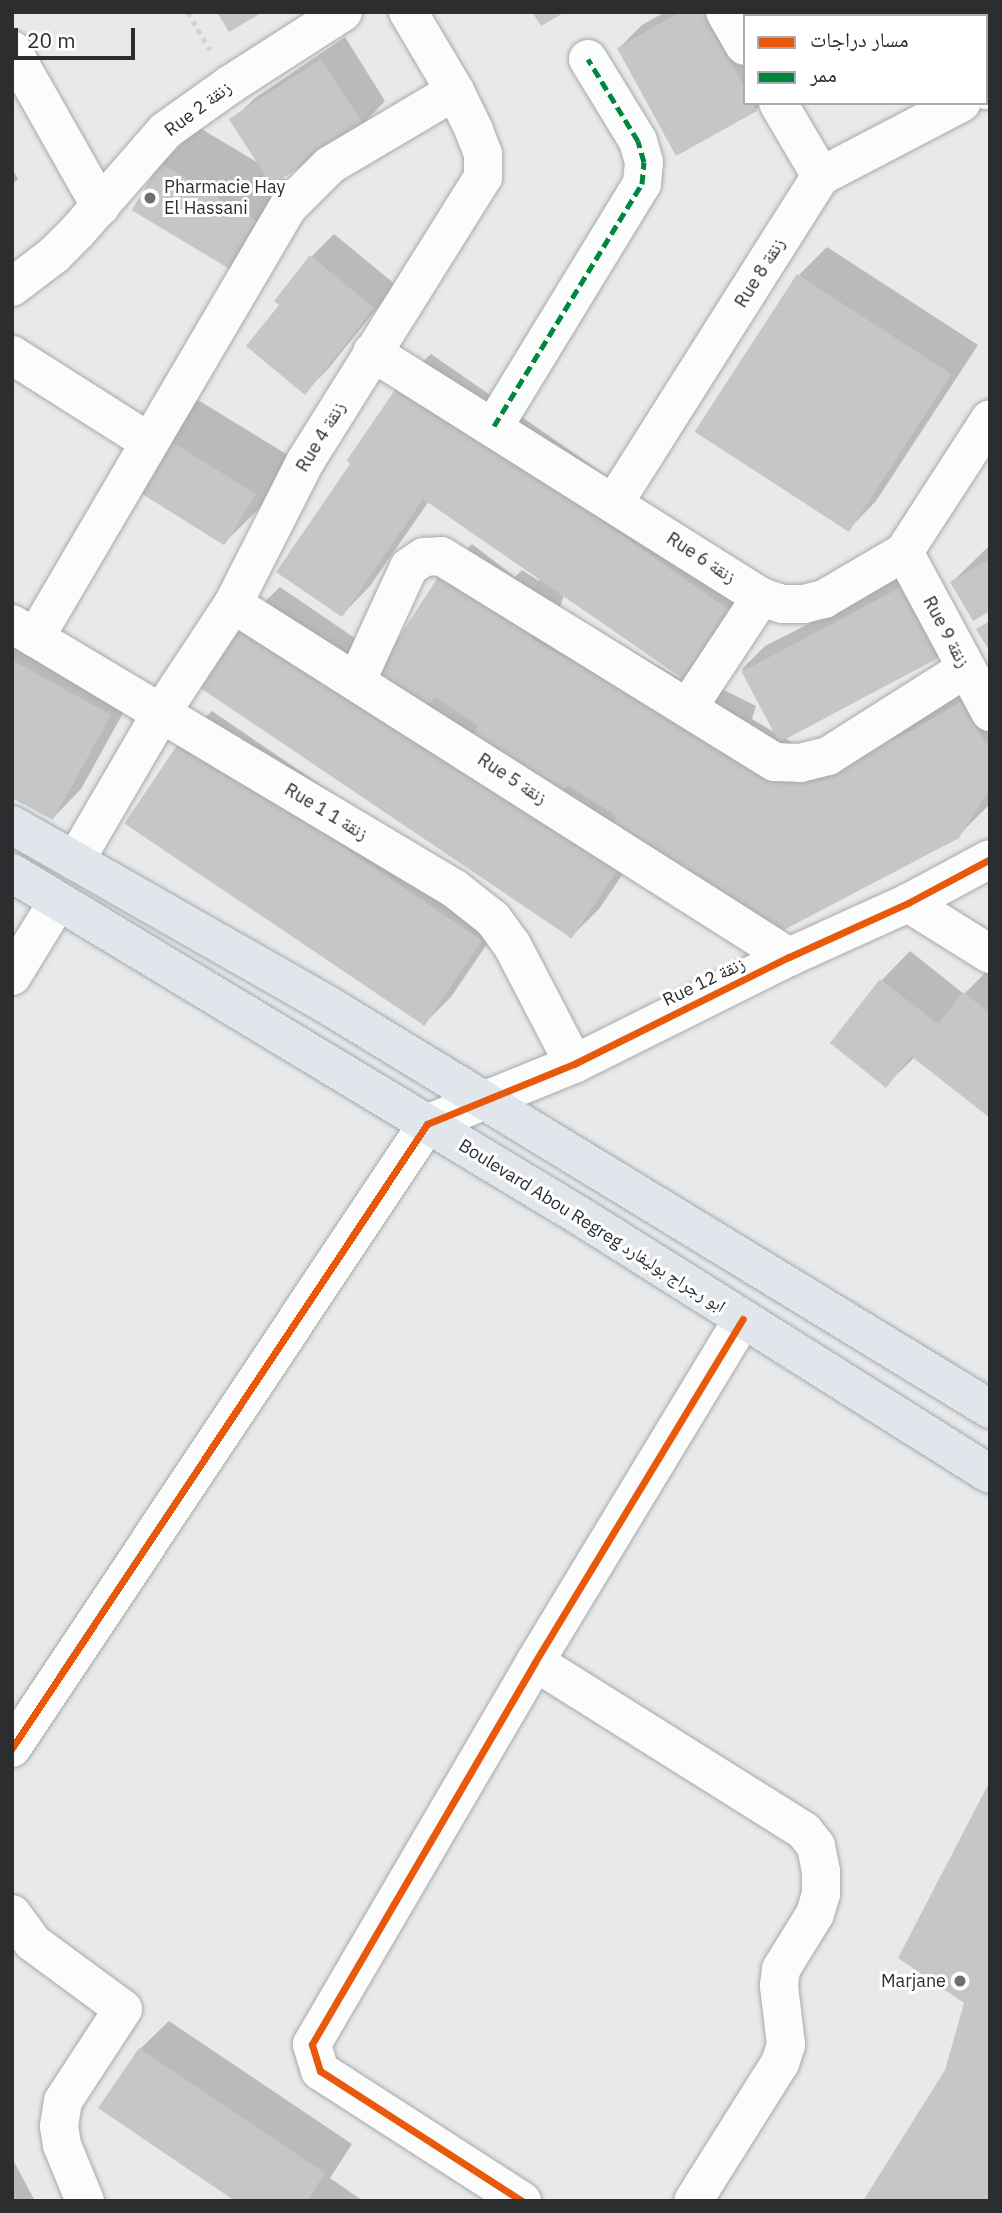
<!DOCTYPE html>
<html>
<head>
<meta charset="utf-8">
<style>
	body { margin:0 }
	#map { position:relative; width:1002px; height:2213px; overflow:hidden; background:#e7e9eb; font-family:"IBM Plex Sans","Noto Naskh Arabic",sans-serif }
	div>[style] { position:absolute }
	[style*='--x'] { left:calc(var(--x)*1px); top:calc(var(--y)*1px); width:calc(var(--w)*1px); rotate:calc(var(--a)*1deg) }
	.shadow>* { inset:0; background:#0003; transform-origin:0 0 }
	.building>* { inset:0; background:#c5c6c8; transform-origin:0 0 }
	.path>* { height:4.5px; margin-top:-2.25px; transform-origin:0; background:repeating-linear-gradient(90deg,#d2d2d2 0 5px,transparent 0 10px) }
	.roads { filter:drop-shadow(0 0 2px #a7a9aa) drop-shadow(0 0 2px #a7a9aa) }
	.minor>* { height:38px; margin:-19px; padding:0 19px; transform-origin:19px; border-radius:19px; background:#fbfcfc }
	.major>* { height:38px; margin:-19px; padding:0 19px; transform-origin:19px; border-radius:19px; background:#e0e6eb }
	.quiet>* { height:5px; margin-top:-2.5px; transform-origin:0; background:repeating-linear-gradient(90deg,#00873e 0 10px,transparent 0 15px) }
	.cycleway>* { height:7px; margin:-3.5px; padding:0 3.5px; transform-origin:3.5px; border-radius:3.5px; background:#e8590c }
	.dots>* { width:19px; height:19px; translate:-50% -50%; box-sizing:border-box; border:4px solid #fff; border-radius:50% }
	span { translate:-50% -50%; white-space:nowrap; text-align:center; line-height:1.15; -webkit-text-stroke:6px #fff; paint-order:stroke }
	.street-label { font-size:18px; color:#2b2d2f }
	.poi-label { font-size:18px; color:#2b2d2f }
	.left { translate:0 -50%; text-align:left }
	.right { translate:-100% -50%; text-align:right }
	.frame { position:absolute; inset:0; border:14px solid #2b2d2f; pointer-events:none }
	.legend { position:absolute; left:743px; top:14px; width:245px; height:91px; box-sizing:border-box; background:#fff; border:2px solid #aaabac; margin:0; padding:9px 12px; list-style:none; font-size:21px; color:#2b2d2f }
	.legend li { display:flex; align-items:center; gap:14px; height:35px }
	.legend b { width:35px; border:2px solid #aaabac }
	.scale { position:absolute; left:14px; top:28px; width:121px; height:32px; box-sizing:border-box; border:4px solid #2b2d2f; border-top:0; padding-left:9px; font-size:21px; line-height:24px; white-space:nowrap; color:#2b2d2f; -webkit-text-stroke:5px #fff; paint-order:stroke }
</style>
</head>
<body>
<div id="map">
	<div class="shadow">
		<div style="clip-path:polygon(665px 12px,738px 12px,745px 25px,745px 103px,762px 103px,756px 110px,619px 48px,642px 25px)"></div>
		<div style="left:852px;top:12px;width:118px;height:4px"></div>
		<div style="clip-path:polygon(345px 37px,385px 101px,363px 124px,280px 176px,295px 185px,268px 231px,135px 210px,162px 164px,198px 127px,260px 164px,232px 120px,255px 98px)"></div>
		<div style="clip-path:polygon(12px 168px,18px 179px,12px 185px)"></div>
		<div style="clip-path:polygon(334px 234px,396px 285px,328px 369px,305px 392px,281px 305px,311px 257px)"></div>
		<div style="clip-path:polygon(827px 247px,978px 345px,876px 501px,848px 530px,799px 275px)"></div>
		<div style="clip-path:polygon(431px 354px,758px 581px,712px 648px,683px 677px,564px 595px,559px 610px,694px 686px,706px 681px,756px 706px,752px 719px,774px 732px,742px 669px,765px 646px,928px 563px,781px 736px,803px 749px,990px 674px,990px 803px,987px 807px,957px 837px,644px 843px,599px 909px,570px 938px,251px 615px,280px 587px,387px 660px,444px 572px,472px 544px,515px 577px,522px 570px,539px 581px,541px 578px,429px 501px,370px 586px,342px 615px,353px 463px,402px 382px)"></div>
		<div style="clip-path:polygon(198px 400px,291px 457px,262px 506px,225px 542px,162px 437px)"></div>
		<div style="clip-path:polygon(990px 545px,990px 609px,952px 582px)"></div>
		<div style="clip-path:polygon(12px 616px,138px 686px,81px 789px,53px 818px,12px 796px)"></div>
		<div style="clip-path:polygon(212px 711px,508px 913px,451px 997px,423px 1025px,183px 739px)"></div>
		<div style="clip-path:polygon(910px 951px,964px 994px,990px 968px,990px 1116px,915px 1057px,886px 1085px,832px 1043px,882px 980px)"></div>
		<div style="clip-path:polygon(169px 2021px,352px 2144px,330px 2178px,363px 2201px,239px 2201px,140px 2049px)"></div>
		<div style="clip-path:polygon(12px 2158px,35px 2201px,12px 2201px)"></div>
	</div>
	<div class="building">
		<div style="clip-path:polygon(217px 12px,263px 12px,229px 32px)"></div>
		<div style="clip-path:polygon(532px 12px,565px 12px,541px 26px)"></div>
		<div style="clip-path:polygon(680px 12px,703px 12px,745px 88px,745px 103px,753px 103px,757px 111px,676px 156px,617px 48px)"></div>
		<div style="left:850px;top:12px;width:62px;height:4px"></div>
		<div style="left:321px;top:59px;width:79px;height:110px;rotate:57deg"></div>
		<div style="left:160px;top:163px;width:116px;height:55px;rotate:31deg"></div>
		<div style="clip-path:polygon(310px 255px,374px 308px,305px 395px,246px 346px,279px 305px,274px 301px)"></div>
		<div style="left:797px;top:274px;width:184px;height:188px;rotate:33deg"></div>
		<div style="clip-path:polygon(401px 381px,731px 611px,683px 679px,423px 499px,342px 617px,276px 572px,350px 464px,347px 460px)"></div>
		<div style="left:161px;top:435px;width:112px;height:60px;rotate:32deg"></div>
		<div style="clip-path:polygon(990px 559px,990px 611px,973px 621px,950px 582px)"></div>
		<div style="clip-path:polygon(442px 571px,536px 626px,532px 639px,774px 777px,902px 736px,962px 701px,990px 751px,990px 789px,959px 838px,780px 932px,614px 827px,615px 815px,568px 785px,557px 799px,472px 741px,478px 726px,436px 697px,426px 708px,376px 673px)"></div>
		<div style="left:905px;top:585px;width:80px;height:185px;rotate:62deg"></div>
		<div style="left:250px;top:614px;width:448px;height:89px;rotate:34deg"></div>
		<div style="clip-path:polygon(990px 621px,990px 652px,976px 629px)"></div>
		<div style="clip-path:polygon(12px 660px,111px 715px,53px 820px,12px 798px)"></div>
		<div style="left:182px;top:738px;width:362px;height:103px;rotate:34deg"></div>
		<div style="clip-path:polygon(880px 979px,938px 1024px,963px 992px,990px 1013px,990px 1118px,911px 1056px,886px 1088px,830px 1043px)"></div>
		<div style="clip-path:polygon(990px 1781px,990px 2201px,863px 2201px,945px 2070px,964px 2003px,898px 1958px)"></div>
		<div style="clip-path:polygon(139px 2048px,325px 2173px,307px 2201px,235px 2201px,98px 2108px)"></div>
	</div>
	<div class="path">
		<div style="--x:188;--y:12;--w:44;--a:59.9"></div>
	</div>
	<div class="roads">
		<div class="minor">
			<div style="--x:725;--y:12;--w:39;--a:60"></div>
			<div style="--x:12;--y:50;--w:180;--a:60.5"></div>
			<div style="--x:986;--y:90;--w:4;--a:-27"></div>
			<div style="--x:778;--y:103;--w:85;--a:59.5"></div>
			<div style="--x:12;--y:287;--w:53;--a:-37.3"></div>
			<div style="--x:54;--y:255;--w:33;--a:-45"></div>
			<div style="--x:77;--y:232;--w:134;--a:-48.9"></div>
			<div style="--x:165;--y:131;--w:81;--a:-35.5"></div>
			<div style="--x:231;--y:84;--w:133;--a:-32.7"></div>
			<div style="--x:372;--y:352;--w:460;--a:32.2"></div>
			<div style="--x:761;--y:597;--w:23;--a:18"></div>
			<div style="--x:783;--y:604;--w:21;--a:0"></div>
			<div style="--x:804;--y:604;--w:21;--a:-14"></div>
			<div style="--x:824;--y:599;--w:93;--a:-30.4"></div>
			<div style="--x:904;--y:552;--w:158;--a:-57.1"></div>
			<div style="--x:12;--y:355;--w:162;--a:32.4"></div>
			<div style="--x:494;--y:426;--w:284;--a:-58.6"></div>
			<div style="--x:642;--y:184;--w:22;--a:-85"></div>
			<div style="--x:644;--y:162;--w:22;--a:-106"></div>
			<div style="--x:638;--y:141;--w:96;--a:-121.4"></div>
			<div style="--x:614;--y:503;--w:387;--a:-57.7"></div>
			<div style="--x:821;--y:176;--w:158;--a:-27.5"></div>
			<div style="--x:904;--y:552;--w:182;--a:61.7"></div>
			<div style="--x:233;--y:604;--w:659;--a:32.41"></div>
			<div style="--x:12;--y:624;--w:516;--a:30.89"></div>
			<div style="--x:455;--y:889;--w:48;--a:38.3"></div>
			<div style="--x:493;--y:919;--w:32;--a:54"></div>
			<div style="--x:512;--y:945;--w:134;--a:62.5"></div>
			<div style="--x:35;--y:638;--w:500;--a:-59.6"></div>
			<div style="--x:288;--y:207;--w:59;--a:-45"></div>
			<div style="--x:330;--y:165;--w:145;--a:-30.6"></div>
			<div style="--x:357;--y:680;--w:124;--a:-65.3"></div>
			<div style="--x:409;--y:567;--w:18;--a:-34"></div>
			<div style="--x:424;--y:557;--w:17;--a:-3"></div>
			<div style="--x:441;--y:556;--w:392;--a:31.7"></div>
			<div style="--x:775;--y:762;--w:25;--a:2"></div>
			<div style="--x:800;--y:763;--w:29;--a:-14"></div>
			<div style="--x:828;--y:756;--w:162;--a:-32.4"></div>
			<div style="--x:689;--y:706;--w:131;--a:-56.6"></div>
			<div style="--x:75;--y:861;--w:171;--a:-59.8"></div>
			<div style="--x:161;--y:713;--w:131;--a:-56.6"></div>
			<div style="--x:233;--y:604;--w:159;--a:-63.1"></div>
			<div style="--x:305;--y:462;--w:336;--a:-58"></div>
			<div style="--x:483;--y:177;--w:23;--a:-90"></div>
			<div style="--x:483;--y:154;--w:26;--a:-111"></div>
			<div style="--x:474;--y:130;--w:43;--a:-116"></div>
			<div style="--x:455;--y:91;--w:92;--a:-120.7"></div>
			<div style="--x:908;--y:903;--w:97;--a:31.9"></div>
			<div style="--x:12;--y:976;--w:88;--a:-58.5"></div>
			<div style="--x:535;--y:1662;--w:318;--a:32.1"></div>
			<div style="--x:804;--y:1831;--w:19;--a:51"></div>
			<div style="--x:816;--y:1846;--w:25;--a:79"></div>
			<div style="--x:821;--y:1871;--w:23;--a:90"></div>
			<div style="--x:821;--y:1894;--w:21;--a:107"></div>
			<div style="--x:815;--y:1914;--w:65;--a:121.7"></div>
			<div style="--x:781;--y:1969;--w:17;--a:97"></div>
			<div style="--x:779;--y:1986;--w:59;--a:83.2"></div>
			<div style="--x:786;--y:2045;--w:19;--a:108"></div>
			<div style="--x:780;--y:2063;--w:163;--a:122.2"></div>
			<div style="--x:12;--y:1748;--w:749;--a:-56.37"></div>
			<div style="--x:427;--y:1124;--w:159;--a:-22.2"></div>
			<div style="--x:574;--y:1064;--w:240;--a:-26.5"></div>
			<div style="--x:789;--y:957;--w:131;--a:-24.4"></div>
			<div style="--x:908;--y:903;--w:93;--a:-28.2"></div>
			<div style="--x:12;--y:1914;--w:34;--a:54"></div>
			<div style="--x:32;--y:1942;--w:113;--a:36.4"></div>
			<div style="--x:123;--y:2009;--w:110;--a:123.1"></div>
			<div style="--x:63;--y:2101;--w:25;--a:99"></div>
			<div style="--x:59;--y:2126;--w:19;--a:81"></div>
			<div style="--x:62;--y:2145;--w:61;--a:67.7"></div>
			<div style="--x:522;--y:2201;--w:240;--a:-147.2"></div>
			<div style="--x:320;--y:2071;--w:28;--a:-107"></div>
			<div style="--x:312;--y:2044;--w:442;--a:-59.7"></div>
			<div style="--x:535;--y:1662;--w:401;--a:-58.8"></div>
		</div>
		<div class="major">
			<div style="--x:12;--y:825;--w:361;--a:29.7"></div>
			<div style="--x:326;--y:1004;--w:778;--a:31.38"></div>
			<div style="--x:12;--y:873;--w:664;--a:31.13"></div>
			<div style="--x:580;--y:1216;--w:484;--a:32.2"></div>
		</div>
	</div>
	<div class="quiet">
		<div style="--x:494;--y:426;--w:284;--a:-58.6"></div>
		<div style="--x:642;--y:184;--w:22;--a:-85"></div>
		<div style="--x:644;--y:162;--w:22;--a:-106"></div>
		<div style="--x:638;--y:141;--w:96;--a:-121.4"></div>
	</div>
	<div class="cycleway">
		<div style="--x:12;--y:1748;--w:749;--a:-56.37"></div>
		<div style="--x:427;--y:1124;--w:159;--a:-22.2"></div>
		<div style="--x:574;--y:1064;--w:240;--a:-26.5"></div>
		<div style="--x:789;--y:957;--w:131;--a:-24.4"></div>
		<div style="--x:908;--y:903;--w:93;--a:-28.2"></div>
		<div style="--x:522;--y:2201;--w:240;--a:-147.2"></div>
		<div style="--x:320;--y:2071;--w:28;--a:-107"></div>
		<div style="--x:312;--y:2044;--w:442;--a:-59.7"></div>
		<div style="--x:535;--y:1662;--w:401;--a:-58.8"></div>
	</div>
	<div class="dots">
		<div style="left:150px;top:198px;background:#6d6f71"></div>
		<div style="left:960px;top:1981px;background:#6d6f71"></div>
	</div>
	<div class="street-label">
		<span style="left:198px;top:109px;rotate:-37deg">Rue 2 زنقة</span>
		<span style="left:760px;top:273px;rotate:-58deg">Rue 8 زنقة</span>
		<span style="left:321px;top:437px;rotate:-59deg">Rue 4 زنقة</span>
		<span style="left:701px;top:558px;rotate:33deg">Rue 6 زنقة</span>
		<span style="left:946px;top:632px;rotate:62deg">Rue 9 زنقة</span>
		<span style="left:512px;top:779px;rotate:33deg">Rue 5 زنقة</span>
		<span style="left:326px;top:812px;rotate:31deg">Rue 1 زنقة 1</span>
		<span style="left:704px;top:982px;rotate:-26deg">Rue 12 زنقة</span>
		<span style="left:592px;top:1226px;rotate:32deg">Boulevard Abou Regreg ابو رجراج بوليفارد</span>
	</div>
	<div class="poi-label">
		<span class="left" style="left:164px;top:198px">Pharmacie Hay<br>El Hassani</span>
		<span class="right" style="left:946px;top:1981px">Marjane</span>
	</div>
	<div class="frame"></div>
	<ul class="legend">
	<li><b style="height:9px;background:#e8590c"></b>مسار دراجات</li>
	<li><b style="height:9px;background:#00873e"></b>ممر</li>
	</ul>
	<div class="scale">20 m</div>
</div>
</body>
</html>
